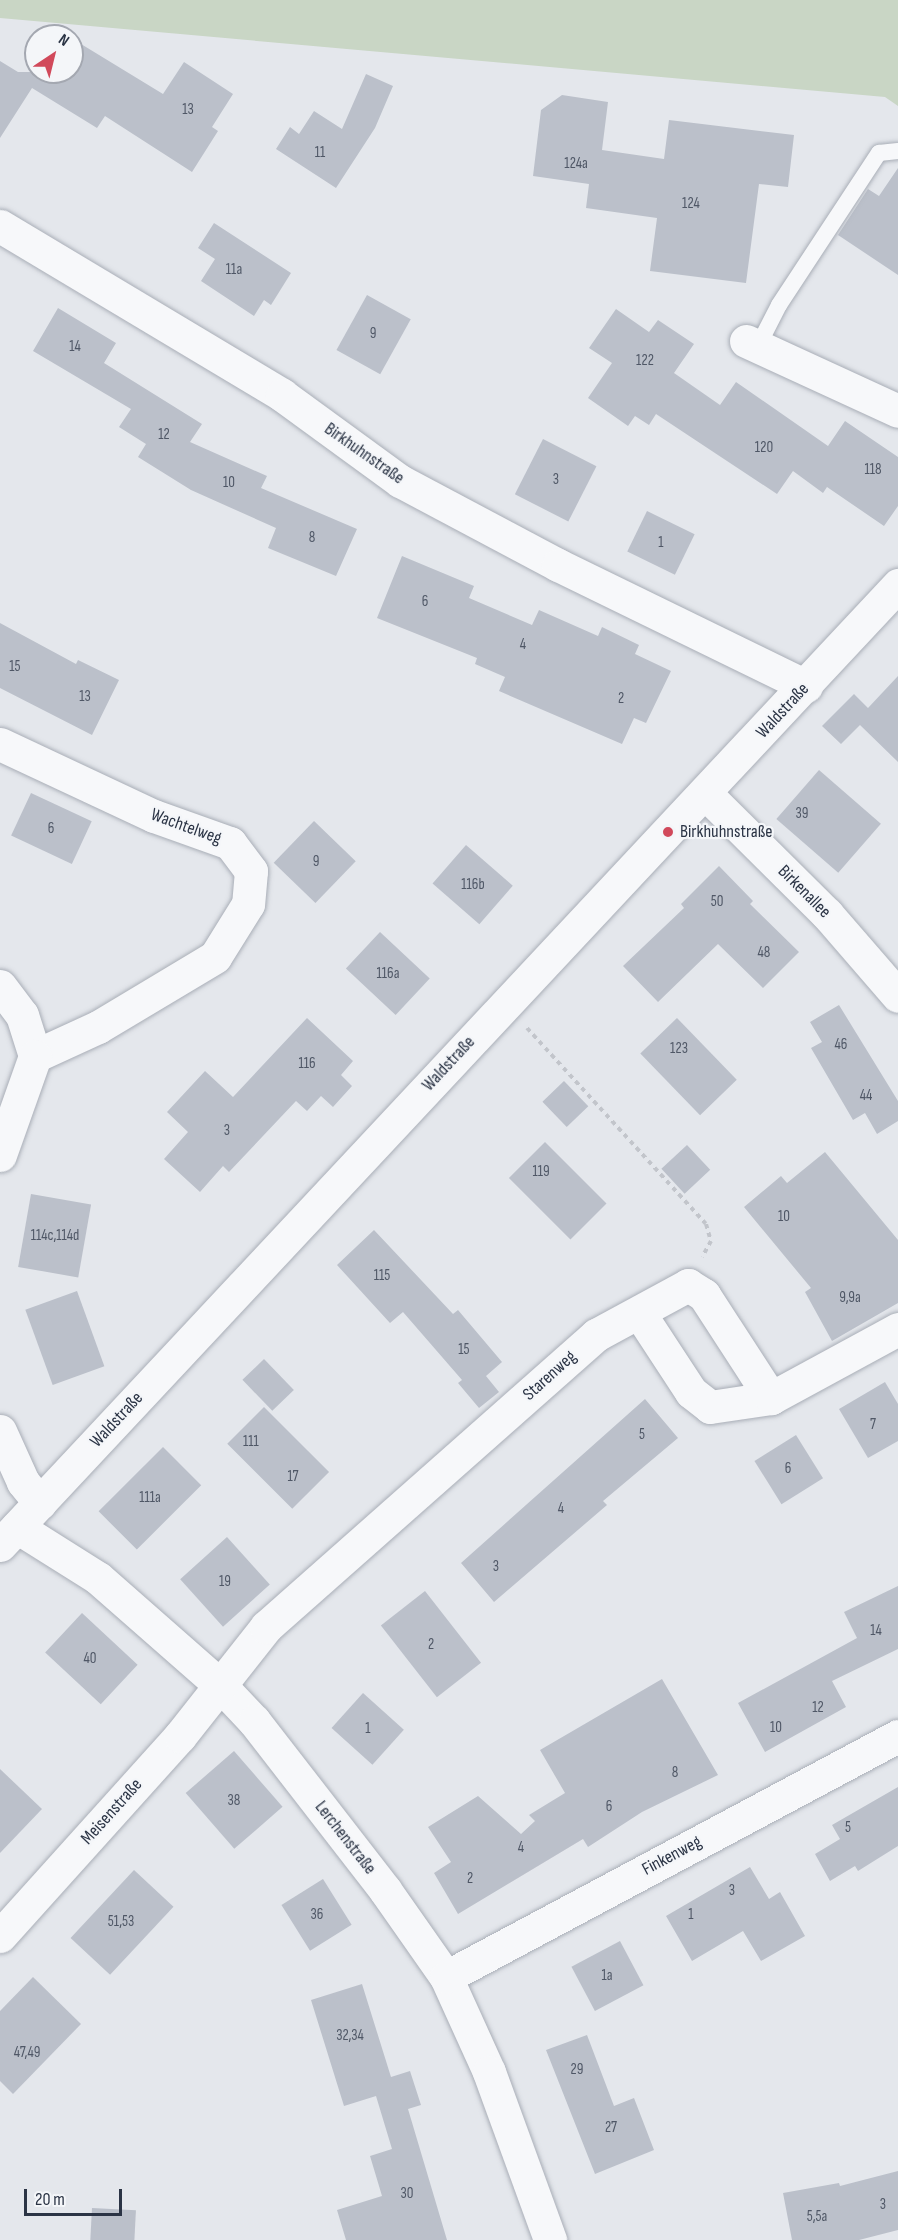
<!DOCTYPE html>
<html>
<head>
<meta charset="utf-8">
<style>
	body { margin:0 }
	#map { position:relative; width:898px; height:2240px; overflow:hidden; background:#e4e7ec; font-family:"Sofia Sans Condensed",sans-serif }
	div>[style] { position:absolute }
	[style*='--x'] { left:calc(var(--x)*1px); top:calc(var(--y)*1px); width:calc(var(--w)*1px); rotate:calc(var(--a)*1deg) }
	.green>* { inset:0; background:#c9d6c5 }
	.building>* { inset:0; background:#bbc0ca; transform-origin:0 0 }
	.path>* { height:4px; margin-top:-2px; transform-origin:0; background:repeating-linear-gradient(90deg,#c2c5cb 0 4.5px,transparent 0 9px) }
	.roads { filter:drop-shadow(0 0 2px #a9aeb7) drop-shadow(0 0 2px #a9aeb7) }
	.service>* { height:16px; margin:-8px; padding:0 8px; transform-origin:8px; border-radius:8px; background:#f7f8fa }
	.minor>* { height:33px; margin:-16.5px; padding:0 16.5px; transform-origin:16.5px; border-radius:16.5px; background:#f7f8fa }
	.tertiary>* { height:33px; margin:-16.5px; padding:0 16.5px; transform-origin:16.5px; border-radius:16.5px; background:#f7f8fa }
	.dots>* { width:16px; height:16px; translate:-50% -50%; box-sizing:border-box; border:3px solid #f4f6f9; border-radius:50% }
	span { translate:-50% -50%; white-space:nowrap; text-align:center; line-height:1.15; -webkit-text-stroke:4.5px #f4f6f9; paint-order:stroke }
	.number-label { font-size:15px; color:#4f5766 }
	.number-label span { -webkit-text-stroke-width:0 }
	.street-label { font-size:18px; color:#2b3445 }
	.poi-label { font-size:18px; color:#2b3445 }
	.left { translate:0 -50%; text-align:left }
	.north { position:absolute; left:24px; top:24px; width:60px; height:60px; box-sizing:border-box; background:#f4f6f9; border:2px solid #a4a8b1; border-radius:50%; rotate:35deg; font-size:16px; font-weight:700; line-height:24px; text-align:center; color:#2b3445 }
	.north::after { content:''; display:block; margin:auto; width:21px; height:27px; background:#d1495b; clip-path:polygon(50% 0,100% 100%,50% 72%,0 100%) }
	.scale { position:absolute; left:24px; top:2189px; width:98px; height:27px; box-sizing:border-box; border:3px solid #2b3445; border-top:0; padding-left:8px; font-size:18px; line-height:21px; white-space:nowrap; color:#2b3445; -webkit-text-stroke:4px #f4f6f9; paint-order:stroke }
</style>
</head>
<body>
<div id="map">
	<div class="green">
		<div style="clip-path:polygon(0 0,898px 0,898px 106px,885px 97px,0 18px)"></div>
	</div>
	<div class="building">
		<div style="clip-path:polygon(81px 44px,163px 94px,184px 62px,233px 94px,212px 127px,218px 131px,192px 172px,105px 116px,97px 128px,32px 88px,0 138px,0 61px,18px 72px,72px 72px,72px 60px)"></div>
		<div style="clip-path:polygon(366px 74px,393px 86px,375px 128px,336px 188px,276px 149px,290px 127px,299px 134px,314px 111px,342px 129px)"></div>
		<div style="clip-path:polygon(562px 95px,608px 102px,602px 150px,664px 159px,669px 120px,794px 135px,788px 187px,759px 184px,746px 283px,650px 271px,657px 218px,586px 208px,589px 184px,533px 176px,541px 110px)"></div>
		<div style="clip-path:polygon(898px 168px,898px 275px,838px 235px,868px 189px,879px 196px)"></div>
		<div style="clip-path:polygon(214px 223px,291px 273px,271px 305px,264px 300px,254px 316px,201px 281px,215px 259px,198px 248px)"></div>
		<div style="left:367px;top:295px;width:50px;height:63px;rotate:29deg"></div>
		<div style="clip-path:polygon(58px 308px,116px 343px,104px 363px,202px 424px,190px 442px,267px 476px,261px 488px,357px 529px,336px 576px,268px 548px,276px 528px,191px 490px,138px 457px,146px 444px,119px 427px,131px 409px,33px 351px)"></div>
		<div style="clip-path:polygon(616px 309px,649px 332px,658px 320px,694px 344px,674px 373px,720px 405px,736px 382px,828px 446px,845px 421px,898px 457px,898px 506px,884px 526px,827px 487px,823px 493px,793px 471px,777px 494px,656px 414px,649px 425px,635px 416px,628px 426px,588px 398px,612px 363px,589px 348px)"></div>
		<div style="left:543px;top:439px;width:60px;height:62px;rotate:27deg"></div>
		<div style="left:647px;top:511px;width:53px;height:45px;rotate:26deg"></div>
		<div style="clip-path:polygon(402px 556px,474px 586px,469px 598px,532px 625px,539px 610px,598px 636px,602px 627px,639px 645px,635px 654px,671px 671px,646px 723px,634px 718px,622px 744px,499px 691px,505px 677px,475px 664px,477px 658px,377px 618px)"></div>
		<div style="clip-path:polygon(0 623px,76px 664px,78px 660px,119px 680px,92px 735px,0 688px)"></div>
		<div style="clip-path:polygon(898px 676px,898px 762px,860px 725px,841px 744px,822px 726px,854px 694px,868px 708px)"></div>
		<div style="left:819px;top:770px;width:82px;height:65px;rotate:41deg"></div>
		<div style="left:31px;top:793px;width:67px;height:47px;rotate:25deg"></div>
		<div style="left:314px;top:821px;width:58px;height:58px;rotate:44deg"></div>
		<div style="left:466px;top:845px;width:62px;height:51px;rotate:41deg"></div>
		<div style="clip-path:polygon(719px 866px,753px 901px,750px 904px,799px 952px,763px 988px,718px 944px,658px 1002px,623px 966px,684px 908px,681px 904px)"></div>
		<div style="left:380px;top:932px;width:68px;height:50px;rotate:43deg"></div>
		<div style="clip-path:polygon(839px 1005px,898px 1101px,898px 1121px,877px 1134px,865px 1113px,853px 1120px,811px 1048px,822px 1042px,810px 1022px)"></div>
		<div style="clip-path:polygon(307px 1018px,353px 1061px,341px 1075px,352px 1086px,333px 1107px,321px 1096px,307px 1111px,296px 1101px,229px 1172px,223px 1166px,200px 1192px,164px 1159px,188px 1132px,167px 1112px,205px 1071px,233px 1097px)"></div>
		<div style="left:677px;top:1018px;width:86px;height:51px;rotate:46deg"></div>
		<div style="left:564px;top:1081px;width:35px;height:30px;rotate:46deg"></div>
		<div style="left:545px;top:1142px;width:87px;height:51px;rotate:45deg"></div>
		<div style="left:687px;top:1145px;width:34px;height:35px;rotate:47deg"></div>
		<div style="clip-path:polygon(825px 1152px,898px 1240px,898px 1303px,832px 1341px,805px 1292px,811px 1288px,744px 1207px,781px 1176px,787px 1183px)"></div>
		<div style="left:31px;top:1194px;width:61px;height:74px;rotate:10deg"></div>
		<div style="clip-path:polygon(374px 1230px,453px 1314px,458px 1310px,502px 1362px,486px 1376px,499px 1392px,479px 1408px,458px 1383px,462px 1380px,403px 1312px,390px 1323px,337px 1265px)"></div>
		<div style="left:77px;top:1291px;width:80px;height:55px;rotate:70deg"></div>
		<div style="left:264px;top:1359px;width:43px;height:30px;rotate:46deg"></div>
		<div style="clip-path:polygon(885px 1382px,898px 1404px,898px 1441px,868px 1458px,839px 1409px)"></div>
		<div style="clip-path:polygon(645px 1399px,678px 1438px,603px 1501px,607px 1505px,494px 1602px,461px 1563px)"></div>
		<div style="left:264px;top:1407px;width:92px;height:52px;rotate:45deg"></div>
		<div style="left:796px;top:1435px;width:51px;height:49px;rotate:58deg"></div>
		<div style="left:163px;top:1447px;width:54px;height:91px;rotate:45deg"></div>
		<div style="left:227px;top:1537px;width:64px;height:63px;rotate:48deg"></div>
		<div style="clip-path:polygon(898px 1586px,898px 1649px,832px 1681px,846px 1707px,765px 1752px,738px 1703px,857px 1638px,844px 1612px)"></div>
		<div style="left:425px;top:1591px;width:91px;height:56px;rotate:52deg"></div>
		<div style="left:82px;top:1613px;width:76px;height:54px;rotate:43deg"></div>
		<div style="clip-path:polygon(662px 1679px,718px 1775px,642px 1812px,588px 1847px,583px 1839px,458px 1914px,434px 1873px,451px 1862px,428px 1827px,478px 1796px,521px 1834px,535px 1821px,529px 1815px,565px 1793px,540px 1750px)"></div>
		<div style="left:363px;top:1693px;width:55px;height:47px;rotate:42deg"></div>
		<div style="left:234px;top:1751px;width:74px;height:64px;rotate:49deg"></div>
		<div style="clip-path:polygon(0 1769px,42px 1809px,0 1853px)"></div>
		<div style="clip-path:polygon(898px 1787px,898px 1846px,858px 1871px,855px 1866px,830px 1881px,815px 1854px,840px 1839px,832px 1825px)"></div>
		<div style="clip-path:polygon(750px 1867px,769px 1899px,780px 1892px,805px 1936px,761px 1961px,743px 1931px,692px 1961px,666px 1916px)"></div>
		<div style="left:134px;top:1870px;width:54px;height:93px;rotate:43deg"></div>
		<div style="left:323px;top:1879px;width:54px;height:49px;rotate:58deg"></div>
		<div style="left:620px;top:1941px;width:50px;height:55px;rotate:62deg"></div>
		<div style="clip-path:polygon(33px 1977px,81px 2024px,13px 2094px,0 2081px,0 2011px)"></div>
		<div style="clip-path:polygon(362px 1984px,391px 2077px,410px 2071px,421px 2105px,408px 2109px,447px 2240px,346px 2240px,337px 2210px,382px 2196px,370px 2156px,392px 2149px,376px 2096px,344px 2106px,311px 2000px)"></div>
		<div style="clip-path:polygon(587px 2035px,614px 2106px,634px 2098px,654px 2150px,595px 2174px,546px 2050px)"></div>
		<div style="clip-path:polygon(898px 2171px,898px 2230px,859px 2240px,792px 2240px,783px 2193px,839px 2183px,840px 2186px)"></div>
		<div style="left:92px;top:2208px;width:44px;height:32px;rotate:3deg"></div>
	</div>
	<div class="path">
		<div style="--x:527;--y:1028;--w:265;--a:47.6"></div>
		<div style="--x:706;--y:1224;--w:18;--a:74"></div>
		<div style="--x:711;--y:1241;--w:18;--a:119"></div>
	</div>
	<div class="roads">
		<div class="service">
			<div style="--x:758;--y:346;--w:46;--a:-62.9"></div>
			<div style="--x:779;--y:305;--w:182;--a:-56.7"></div>
			<div style="--x:879;--y:153;--w:19;--a:-6"></div>
		</div>
		<div class="minor">
			<div style="--x:0;--y:226;--w:329;--a:30.9"></div>
			<div style="--x:282;--y:395;--w:146;--a:36.1"></div>
			<div style="--x:400;--y:481;--w:179;--a:28"></div>
			<div style="--x:558;--y:565;--w:276;--a:26"></div>
			<div style="--x:746;--y:341;--w:167;--a:24.7"></div>
			<div style="--x:0;--y:744;--w:170;--a:25.1"></div>
			<div style="--x:154;--y:816;--w:81;--a:19.6"></div>
			<div style="--x:230;--y:843;--w:35;--a:53"></div>
			<div style="--x:251;--y:871;--w:33;--a:95"></div>
			<div style="--x:248;--y:904;--w:62;--a:121.9"></div>
			<div style="--x:215;--y:957;--w:136;--a:149.1"></div>
			<div style="--x:98;--y:1027;--w:69;--a:155.3"></div>
			<div style="--x:705;--y:793;--w:172;--a:44.8"></div>
			<div style="--x:827;--y:914;--w:108;--a:49.1"></div>
			<div style="--x:0;--y:986;--w:36;--a:53"></div>
			<div style="--x:22;--y:1015;--w:43;--a:72.4"></div>
			<div style="--x:35;--y:1056;--w:105;--a:109.5"></div>
			<div style="--x:640;--y:1314;--w:93;--a:56.8"></div>
			<div style="--x:691;--y:1392;--w:24;--a:38"></div>
			<div style="--x:710;--y:1407;--w:62;--a:-8.4"></div>
			<div style="--x:0;--y:1431;--w:56;--a:65.7"></div>
			<div style="--x:23;--y:1482;--w:27;--a:51"></div>
			<div style="--x:17;--y:1527;--w:96;--a:32.2"></div>
			<div style="--x:98;--y:1578;--w:162;--a:41.3"></div>
			<div style="--x:220;--y:1685;--w:50;--a:46.6"></div>
			<div style="--x:254;--y:1721;--w:214;--a:52.2"></div>
			<div style="--x:385;--y:1890;--w:106;--a:55"></div>
			<div style="--x:446;--y:1977;--w:104;--a:65.6"></div>
			<div style="--x:489;--y:2072;--w:179;--a:70"></div>
			<div style="--x:0;--y:1936;--w:269;--a:-48"></div>
			<div style="--x:180;--y:1736;--w:139;--a:-51.7"></div>
			<div style="--x:266;--y:1627;--w:441;--a:-41.5"></div>
			<div style="--x:596;--y:1335;--w:105;--a:-28.5"></div>
			<div style="--x:688;--y:1285;--w:19;--a:32"></div>
			<div style="--x:704;--y:1295;--w:123;--a:57"></div>
			<div style="--x:771;--y:1398;--w:145;--a:-28.5"></div>
			<div style="--x:446;--y:1977;--w:512;--a:-28.07"></div>
		</div>
		<div class="tertiary">
			<div style="--x:0;--y:1545;--w:1315;--a:-46.91"></div>
		</div>
	</div>
	<div class="dots">
		<div style="left:668px;top:832px;background:#d1495b"></div>
	</div>
	<div class="number-label">
		<span style="left:188px;top:110px">13</span>
		<span style="left:320px;top:153px">11</span>
		<span style="left:576px;top:164px">124a</span>
		<span style="left:691px;top:204px">124</span>
		<span style="left:234px;top:270px">11a</span>
		<span style="left:373px;top:334px">9</span>
		<span style="left:75px;top:347px">14</span>
		<span style="left:645px;top:361px">122</span>
		<span style="left:164px;top:435px">12</span>
		<span style="left:764px;top:448px">120</span>
		<span style="left:873px;top:470px">118</span>
		<span style="left:556px;top:480px">3</span>
		<span style="left:229px;top:483px">10</span>
		<span style="left:312px;top:538px">8</span>
		<span style="left:661px;top:543px">1</span>
		<span style="left:425px;top:602px">6</span>
		<span style="left:523px;top:645px">4</span>
		<span style="left:15px;top:667px">15</span>
		<span style="left:85px;top:697px">13</span>
		<span style="left:621px;top:699px">2</span>
		<span style="left:802px;top:814px">39</span>
		<span style="left:51px;top:829px">6</span>
		<span style="left:316px;top:862px">9</span>
		<span style="left:473px;top:885px">116b</span>
		<span style="left:717px;top:902px">50</span>
		<span style="left:764px;top:953px">48</span>
		<span style="left:388px;top:974px">116a</span>
		<span style="left:841px;top:1045px">46</span>
		<span style="left:679px;top:1049px">123</span>
		<span style="left:307px;top:1064px">116</span>
		<span style="left:866px;top:1096px">44</span>
		<span style="left:227px;top:1131px">3</span>
		<span style="left:541px;top:1172px">119</span>
		<span style="left:784px;top:1217px">10</span>
		<span style="left:55px;top:1236px">114c,114d</span>
		<span style="left:382px;top:1276px">115</span>
		<span style="left:850px;top:1298px">9,9a</span>
		<span style="left:464px;top:1350px">15</span>
		<span style="left:873px;top:1425px">7</span>
		<span style="left:642px;top:1435px">5</span>
		<span style="left:251px;top:1442px">111</span>
		<span style="left:788px;top:1469px">6</span>
		<span style="left:293px;top:1477px">17</span>
		<span style="left:150px;top:1498px">111a</span>
		<span style="left:561px;top:1509px">4</span>
		<span style="left:496px;top:1567px">3</span>
		<span style="left:225px;top:1582px">19</span>
		<span style="left:876px;top:1631px">14</span>
		<span style="left:431px;top:1645px">2</span>
		<span style="left:90px;top:1659px">40</span>
		<span style="left:818px;top:1708px">12</span>
		<span style="left:776px;top:1728px">10</span>
		<span style="left:368px;top:1729px">1</span>
		<span style="left:675px;top:1773px">8</span>
		<span style="left:234px;top:1801px">38</span>
		<span style="left:609px;top:1807px">6</span>
		<span style="left:848px;top:1828px">5</span>
		<span style="left:521px;top:1848px">4</span>
		<span style="left:470px;top:1879px">2</span>
		<span style="left:732px;top:1891px">3</span>
		<span style="left:317px;top:1915px">36</span>
		<span style="left:691px;top:1915px">1</span>
		<span style="left:121px;top:1922px">51,53</span>
		<span style="left:607px;top:1976px">1a</span>
		<span style="left:350px;top:2036px">32,34</span>
		<span style="left:27px;top:2053px">47,49</span>
		<span style="left:577px;top:2070px">29</span>
		<span style="left:611px;top:2128px">27</span>
		<span style="left:407px;top:2194px">30</span>
		<span style="left:883px;top:2205px">3</span>
		<span style="left:817px;top:2217px">5,5a</span>
	</div>
	<div class="street-label">
		<span style="left:364px;top:454px;rotate:35deg">Birkhuhnstraße</span>
		<span style="left:783px;top:711px;rotate:-47deg">Waldstraße</span>
		<span style="left:186px;top:827px;rotate:20deg">Wachtelweg</span>
		<span style="left:804px;top:892px;rotate:45deg">Birkenallee</span>
		<span style="left:449px;top:1064px;rotate:-47deg">Waldstraße</span>
		<span style="left:550px;top:1376px;rotate:-42deg">Starenweg</span>
		<span style="left:117px;top:1420px;rotate:-47deg">Waldstraße</span>
		<span style="left:112px;top:1812px;rotate:-48deg">Meisenstraße</span>
		<span style="left:345px;top:1838px;rotate:52deg">Lerchenstraße</span>
		<span style="left:672px;top:1856px;rotate:-28deg">Finkenweg</span>
	</div>
	<div class="poi-label">
		<span class="left" style="left:680px;top:832px">Birkhuhnstraße</span>
	</div>
	<div class="north">N</div>
	<div class="scale">20 m</div>
</div>
</body>
</html>
